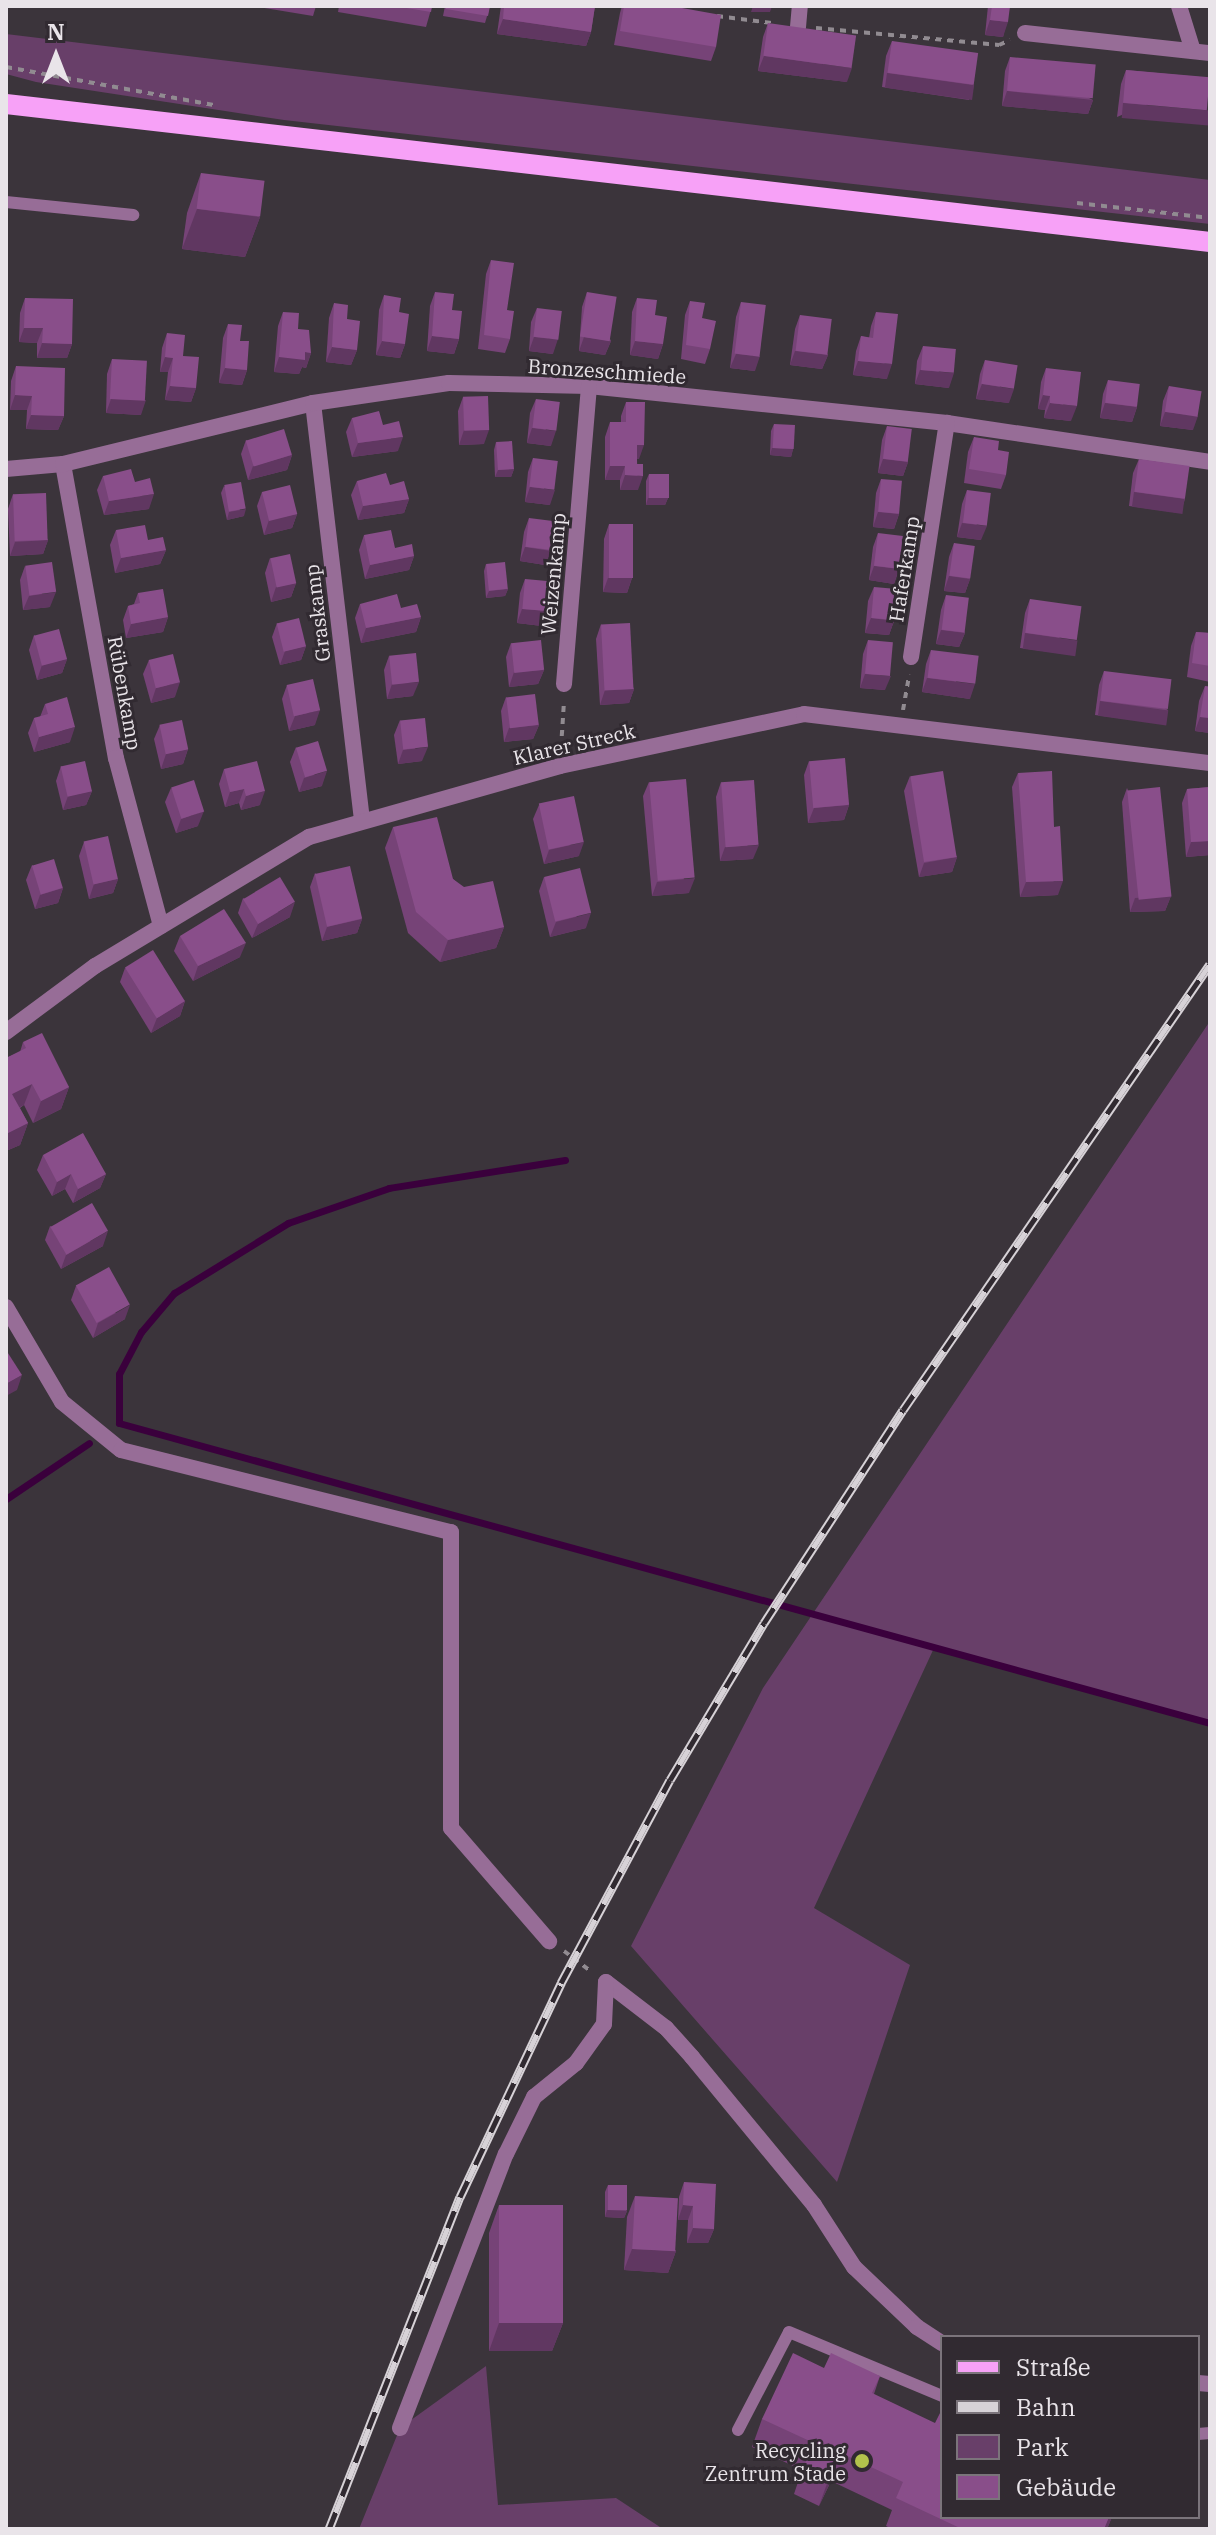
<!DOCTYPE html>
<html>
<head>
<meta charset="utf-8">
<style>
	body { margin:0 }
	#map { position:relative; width:1216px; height:2535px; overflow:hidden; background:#3b343b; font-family:"IBM Plex Serif",serif }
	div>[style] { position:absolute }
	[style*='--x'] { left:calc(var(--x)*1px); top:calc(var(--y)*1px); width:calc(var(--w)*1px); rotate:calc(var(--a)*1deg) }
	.green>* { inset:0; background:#683f69 }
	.stream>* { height:7px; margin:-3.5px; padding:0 3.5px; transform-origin:3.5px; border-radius:3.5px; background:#3a003c }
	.path>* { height:4px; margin-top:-2px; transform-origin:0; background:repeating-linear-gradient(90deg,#918b91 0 6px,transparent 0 12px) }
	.service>* { height:12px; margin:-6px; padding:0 6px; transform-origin:6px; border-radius:6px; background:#976d97 }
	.minor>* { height:16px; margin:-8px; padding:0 8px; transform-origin:8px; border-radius:8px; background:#976d97 }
	.primary>* { height:20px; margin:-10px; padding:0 10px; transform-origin:10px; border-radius:10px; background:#f7a1f7 }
	.rail>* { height:9px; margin-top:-4.5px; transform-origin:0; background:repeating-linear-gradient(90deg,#312a31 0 18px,#d7d2d7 0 36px); box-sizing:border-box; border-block:2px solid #d7d2d7 }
	.wall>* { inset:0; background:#764377 }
	.shaded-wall>* { inset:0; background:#603761; transform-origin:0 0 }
	.building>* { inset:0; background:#894e8a; transform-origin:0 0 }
	.dots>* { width:22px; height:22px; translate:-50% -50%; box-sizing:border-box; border:4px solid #312a31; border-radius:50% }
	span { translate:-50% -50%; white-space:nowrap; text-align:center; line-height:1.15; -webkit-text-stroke:6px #312a31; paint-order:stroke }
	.street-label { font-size:20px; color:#e9e4e9 }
	.poi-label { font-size:20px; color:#e9e4e9 }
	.right { translate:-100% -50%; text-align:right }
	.frame { position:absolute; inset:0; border:8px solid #e9e4e9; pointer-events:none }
	.legend { position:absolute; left:940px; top:2335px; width:260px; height:184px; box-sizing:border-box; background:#312a31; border:2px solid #7b747b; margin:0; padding:10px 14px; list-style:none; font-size:24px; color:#e9e4e9 }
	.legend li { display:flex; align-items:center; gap:16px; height:40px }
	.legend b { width:40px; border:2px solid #7b747b }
	.north { position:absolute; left:16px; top:16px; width:80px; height:80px; -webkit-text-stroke:6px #312a31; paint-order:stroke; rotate:0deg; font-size:22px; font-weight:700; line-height:32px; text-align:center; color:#e9e4e9 }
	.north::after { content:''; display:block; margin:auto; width:28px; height:36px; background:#e9e4e9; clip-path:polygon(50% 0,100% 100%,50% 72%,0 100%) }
</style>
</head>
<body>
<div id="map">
	<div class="green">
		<div style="clip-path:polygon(6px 34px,1210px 180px,1210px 224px,284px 120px,36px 82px,6px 74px)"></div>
		<div style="clip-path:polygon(1210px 1021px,1210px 1723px,934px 1648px,814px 1908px,910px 1965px,837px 2182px,631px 1946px,763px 1688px)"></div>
		<div style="clip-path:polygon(486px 2366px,498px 2505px,616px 2498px,663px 2529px,359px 2529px,400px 2428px)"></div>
	</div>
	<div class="stream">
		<div style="--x:565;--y:1160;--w:178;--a:171"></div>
		<div style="--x:389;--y:1188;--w:107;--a:160.9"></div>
		<div style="--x:288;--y:1223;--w:134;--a:148.4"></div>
		<div style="--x:174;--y:1293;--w:51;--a:130.2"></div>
		<div style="--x:141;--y:1332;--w:47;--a:117.6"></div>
		<div style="--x:119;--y:1374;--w:49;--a:90"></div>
		<div style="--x:119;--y:1423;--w:1131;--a:15.38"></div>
		<div style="--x:6;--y:1499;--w:100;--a:-34"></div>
	</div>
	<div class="path">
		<div style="--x:717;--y:16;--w:55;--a:7.3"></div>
		<div style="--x:816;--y:28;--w:184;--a:5.3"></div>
		<div style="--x:999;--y:45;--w:12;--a:-24"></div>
		<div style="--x:6;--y:67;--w:211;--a:10.4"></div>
		<div style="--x:1077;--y:203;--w:134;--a:6.4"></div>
		<div style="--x:903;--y:710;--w:36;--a:-80"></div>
		<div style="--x:561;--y:748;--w:47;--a:-86.3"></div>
		<div style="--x:564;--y:1951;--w:35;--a:37"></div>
	</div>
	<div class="service">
		<div style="--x:6;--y:202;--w:128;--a:5.8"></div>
		<div style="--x:738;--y:2430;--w:110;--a:-62.5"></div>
		<div style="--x:789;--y:2332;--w:166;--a:22.7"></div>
		<div style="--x:1198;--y:2434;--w:12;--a:-5"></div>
	</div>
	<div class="minor">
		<div style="--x:1179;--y:6;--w:47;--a:72.7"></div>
		<div style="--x:798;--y:27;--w:21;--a:-85"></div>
		<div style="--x:1025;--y:33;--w:186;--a:6.2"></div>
		<div style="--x:313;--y:403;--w:419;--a:83.3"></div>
		<div style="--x:63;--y:464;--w:299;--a:79.8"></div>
		<div style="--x:116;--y:758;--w:174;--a:75"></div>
		<div style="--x:6;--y:469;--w:57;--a:-5"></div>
		<div style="--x:63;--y:464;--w:257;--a:-13.7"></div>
		<div style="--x:313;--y:403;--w:137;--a:-8.4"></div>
		<div style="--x:449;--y:383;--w:140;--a:1.2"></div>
		<div style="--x:589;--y:386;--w:360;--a:5.9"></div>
		<div style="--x:947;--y:423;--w:266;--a:8.4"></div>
		<div style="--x:911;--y:657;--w:237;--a:-81.3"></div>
		<div style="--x:564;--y:684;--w:299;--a:-85.2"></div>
		<div style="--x:6;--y:1032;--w:111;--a:-36.6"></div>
		<div style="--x:95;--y:966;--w:250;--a:-31.1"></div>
		<div style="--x:309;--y:837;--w:261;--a:-15.8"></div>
		<div style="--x:560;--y:766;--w:249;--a:-12"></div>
		<div style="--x:804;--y:714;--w:409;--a:6.9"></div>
		<div style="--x:6;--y:1307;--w:110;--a:59.5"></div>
		<div style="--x:62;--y:1402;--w:76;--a:39.1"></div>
		<div style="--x:121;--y:1450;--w:340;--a:14"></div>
		<div style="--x:451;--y:1532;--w:296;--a:90"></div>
		<div style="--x:451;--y:1828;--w:150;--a:49.1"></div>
		<div style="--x:606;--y:1982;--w:76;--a:37.5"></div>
		<div style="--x:666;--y:2028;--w:39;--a:48"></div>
		<div style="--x:692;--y:2057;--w:192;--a:50.5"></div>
		<div style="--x:814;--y:2205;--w:74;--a:57.2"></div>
		<div style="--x:854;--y:2267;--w:87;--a:43.6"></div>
		<div style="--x:917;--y:2327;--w:30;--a:33"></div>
		<div style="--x:1198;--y:2383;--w:12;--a:5"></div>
		<div style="--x:400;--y:2428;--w:294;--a:-68.9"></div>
		<div style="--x:506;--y:2154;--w:64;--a:-63.8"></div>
		<div style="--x:534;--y:2097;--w:54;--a:-39"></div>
		<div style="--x:576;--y:2063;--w:48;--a:-54.3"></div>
		<div style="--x:604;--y:2024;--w:42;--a:-87.3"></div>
	</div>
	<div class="primary">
		<div style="--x:6;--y:104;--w:1212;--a:6.54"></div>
	</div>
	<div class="rail">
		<div style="--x:329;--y:2529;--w:357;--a:-68.5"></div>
		<div style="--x:460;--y:2197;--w:237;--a:-64.7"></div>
		<div style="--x:561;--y:1983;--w:230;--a:-61.8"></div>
		<div style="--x:670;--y:1780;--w:183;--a:-59.1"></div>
		<div style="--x:764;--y:1623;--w:254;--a:-56.9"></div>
		<div style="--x:903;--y:1410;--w:541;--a:-55.46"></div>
	</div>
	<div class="wall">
		<div style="clip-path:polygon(253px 6px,316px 6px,313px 16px)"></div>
		<div style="clip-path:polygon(339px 6px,432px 6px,426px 27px,338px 12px)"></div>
		<div style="clip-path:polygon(445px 6px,490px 6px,485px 23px,443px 16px)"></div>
		<div style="clip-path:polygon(501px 6px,595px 6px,591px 32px,586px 46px,497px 34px)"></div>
		<div style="clip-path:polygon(622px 6px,671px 6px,716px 47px,711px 61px,614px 45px,620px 13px)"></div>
		<div style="clip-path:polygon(988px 6px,1010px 6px,1003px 37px,985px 35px)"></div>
		<div style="clip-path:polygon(768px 23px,847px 82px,758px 71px,763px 37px)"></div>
		<div style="clip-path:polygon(892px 41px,974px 85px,969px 100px,882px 87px,886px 56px)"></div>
		<div style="clip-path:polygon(1010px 57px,1093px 100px,1088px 114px,1002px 106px,1005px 71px)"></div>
		<div style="clip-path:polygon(1126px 70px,1210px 78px,1117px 117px,1121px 84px)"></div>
		<div style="clip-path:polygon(201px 173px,260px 217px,245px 257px,182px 249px,187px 213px)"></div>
		<div style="clip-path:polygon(491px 260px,507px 310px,510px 339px,505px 353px,478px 349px,486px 274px)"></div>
		<div style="clip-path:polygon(435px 292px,452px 310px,459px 339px,454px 354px,427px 351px,430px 306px)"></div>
		<div style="clip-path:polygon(587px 292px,611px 341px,605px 355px,579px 351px,582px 307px)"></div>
		<div style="clip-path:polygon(384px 295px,399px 312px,405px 344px,400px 358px,376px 355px,379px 310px)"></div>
		<div style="clip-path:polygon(25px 298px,72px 344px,67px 358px,37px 358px,37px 343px,19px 342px,20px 313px)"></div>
		<div style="clip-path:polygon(637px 298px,655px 315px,663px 344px,658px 359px,630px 355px,632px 312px)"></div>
		<div style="clip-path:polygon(690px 301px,702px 318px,710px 349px,705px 364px,681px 359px,685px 315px)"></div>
		<div style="clip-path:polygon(741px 302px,755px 371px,730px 368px,736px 317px)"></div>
		<div style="clip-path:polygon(334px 303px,347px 319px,357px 350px,351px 365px,326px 362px,329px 318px)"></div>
		<div style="clip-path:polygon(537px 308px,553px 354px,529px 351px,531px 322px)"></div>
		<div style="clip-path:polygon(283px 312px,298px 329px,311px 353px,306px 368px,302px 367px,299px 374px,274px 372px,278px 326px)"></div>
		<div style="clip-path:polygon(876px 312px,887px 379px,853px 375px,856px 351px,861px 336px,869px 338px,871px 326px)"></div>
		<div style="clip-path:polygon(800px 315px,828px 355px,822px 369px,790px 365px,795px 329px)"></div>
		<div style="clip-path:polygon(228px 324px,240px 341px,247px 370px,242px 385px,219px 383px,223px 338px)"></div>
		<div style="clip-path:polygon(167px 333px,196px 388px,191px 402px,165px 400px,168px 372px,160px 372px,162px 348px)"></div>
		<div style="clip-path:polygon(923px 346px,949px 388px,915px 384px,917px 361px)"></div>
		<div style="clip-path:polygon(112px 359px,141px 415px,106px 413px,107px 374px)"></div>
		<div style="clip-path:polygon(985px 360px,1009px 403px,976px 399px,980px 374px)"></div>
		<div style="clip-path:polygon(16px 366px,64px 416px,58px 430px,26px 429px,27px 410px,10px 410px,11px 381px)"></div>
		<div style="clip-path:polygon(1046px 368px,1071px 421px,1044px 418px,1045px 410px,1038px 409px,1041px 382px)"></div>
		<div style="clip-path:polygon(1108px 380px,1137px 407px,1132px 422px,1100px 418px,1103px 394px)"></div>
		<div style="clip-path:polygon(1169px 386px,1193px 430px,1160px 426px,1163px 401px)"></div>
		<div style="clip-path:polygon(463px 397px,484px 444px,459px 445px,458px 411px)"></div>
		<div style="clip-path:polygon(536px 399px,551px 446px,527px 443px,530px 413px)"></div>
		<div style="clip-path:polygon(626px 402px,639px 459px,637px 459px,638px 490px,620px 490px,620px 480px,605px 480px,605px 437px,610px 422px,621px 422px,621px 416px)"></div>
		<div style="clip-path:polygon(352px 418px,383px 425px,398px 451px,352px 457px,346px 432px)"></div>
		<div style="clip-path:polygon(774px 424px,793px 449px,791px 457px,770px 455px,771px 431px)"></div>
		<div style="clip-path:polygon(887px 426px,908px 462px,903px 476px,878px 473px,882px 440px)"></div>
		<div style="clip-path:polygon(974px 437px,998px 450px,1006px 475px,1001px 489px,964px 483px,968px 452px)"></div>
		<div style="clip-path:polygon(246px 440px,292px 455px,287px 470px,248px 480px,241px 454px)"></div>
		<div style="clip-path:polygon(496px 442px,514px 469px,511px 477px,495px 477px,494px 450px)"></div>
		<div style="clip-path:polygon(533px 458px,550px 505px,525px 502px,528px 472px)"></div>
		<div style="clip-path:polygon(1139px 459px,1185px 499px,1180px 513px,1129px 506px,1133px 473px)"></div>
		<div style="clip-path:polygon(649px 474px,668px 498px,665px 505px,646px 505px,646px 481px)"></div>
		<div style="clip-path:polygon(103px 476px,135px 482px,149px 509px,104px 515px,97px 490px)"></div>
		<div style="clip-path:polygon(881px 479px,899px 514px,894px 529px,873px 527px,876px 493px)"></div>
		<div style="clip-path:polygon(357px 481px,390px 485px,409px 499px,404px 513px,358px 520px,351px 495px)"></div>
		<div style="clip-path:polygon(224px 486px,244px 516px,227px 520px,221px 493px)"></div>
		<div style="clip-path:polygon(967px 490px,981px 540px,957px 537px,962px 504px)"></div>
		<div style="clip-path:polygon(262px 492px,297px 514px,292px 528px,264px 535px,257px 506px)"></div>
		<div style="clip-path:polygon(13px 494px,48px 540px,43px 554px,10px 556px,8px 509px)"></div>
		<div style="clip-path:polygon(529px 518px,551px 551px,545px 565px,520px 561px,524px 532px)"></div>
		<div style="clip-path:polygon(609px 524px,632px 578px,627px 593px,603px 592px,604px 539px)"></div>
		<div style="clip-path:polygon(116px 530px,148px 540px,166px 550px,160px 564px,115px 573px,110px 545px)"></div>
		<div style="clip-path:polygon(878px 533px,899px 569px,894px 584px,869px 580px,873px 547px)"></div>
		<div style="clip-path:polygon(364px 535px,414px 556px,409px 570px,365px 579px,359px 550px)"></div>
		<div style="clip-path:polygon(954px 543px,970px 579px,965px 593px,944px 591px,949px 557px)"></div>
		<div style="clip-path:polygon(270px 558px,296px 583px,291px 597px,271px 602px,265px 573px)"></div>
		<div style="clip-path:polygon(486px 564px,508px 589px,505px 596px,486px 598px,484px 571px)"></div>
		<div style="clip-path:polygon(25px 566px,50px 607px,23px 610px,20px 580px)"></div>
		<div style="clip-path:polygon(525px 579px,547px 611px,542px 626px,517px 623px,520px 593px)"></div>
		<div style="clip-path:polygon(874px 587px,894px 621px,889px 635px,865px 633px,868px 601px)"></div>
		<div style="clip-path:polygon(138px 593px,168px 617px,163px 632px,126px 638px,123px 620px,128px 606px,134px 604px)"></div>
		<div style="clip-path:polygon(946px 595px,965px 633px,959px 647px,936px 644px,941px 610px)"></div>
		<div style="clip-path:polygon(1030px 599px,1073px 655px,1020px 648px,1025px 613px)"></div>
		<div style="clip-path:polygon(360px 604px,401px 608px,421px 617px,416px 632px,361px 643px,355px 618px)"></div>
		<div style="clip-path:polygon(277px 623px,306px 646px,301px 660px,280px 665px,272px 637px)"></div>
		<div style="clip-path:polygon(601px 624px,634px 689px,629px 703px,600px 705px,596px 639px)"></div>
		<div style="clip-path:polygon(1196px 632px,1210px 633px,1210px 682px,1187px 677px,1191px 646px)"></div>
		<div style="clip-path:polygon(34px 635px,67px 659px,62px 673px,37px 680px,29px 650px)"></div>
		<div style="clip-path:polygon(868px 640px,885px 690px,860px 688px,863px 654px)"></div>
		<div style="clip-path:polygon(511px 643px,544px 670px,538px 684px,509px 687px,506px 657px)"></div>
		<div style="clip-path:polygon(931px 650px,970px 699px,922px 692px,926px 664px)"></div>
		<div style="clip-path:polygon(389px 656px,413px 696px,387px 699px,384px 670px)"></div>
		<div style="clip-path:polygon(149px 660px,175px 697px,151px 703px,143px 674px)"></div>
		<div style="clip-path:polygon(1104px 671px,1168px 710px,1163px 724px,1095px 715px,1099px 685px)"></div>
		<div style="clip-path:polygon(287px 685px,315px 725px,289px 731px,282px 699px)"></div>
		<div style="clip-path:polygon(1205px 686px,1210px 687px,1210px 733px,1195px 731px,1199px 701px)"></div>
		<div style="clip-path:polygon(506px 697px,539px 725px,533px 739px,504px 742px,501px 711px)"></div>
		<div style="clip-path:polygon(45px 704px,70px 742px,34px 752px,28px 733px,34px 718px,40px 717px)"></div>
		<div style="clip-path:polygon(400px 720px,422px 761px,398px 764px,394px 735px)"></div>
		<div style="clip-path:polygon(160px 725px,188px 749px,183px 764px,161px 769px,154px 739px)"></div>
		<div style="clip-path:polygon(296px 747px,322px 786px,299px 792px,290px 762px)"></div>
		<div style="clip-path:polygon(809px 761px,849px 805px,844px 820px,808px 823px,804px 775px)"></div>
		<div style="clip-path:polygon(61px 766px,92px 791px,86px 805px,63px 810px,56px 781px)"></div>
		<div style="clip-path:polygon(224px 769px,260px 805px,241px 810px,239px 803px,225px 807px,219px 784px)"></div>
		<div style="clip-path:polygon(1018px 773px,1058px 895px,1020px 897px,1012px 787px)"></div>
		<div style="clip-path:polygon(910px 776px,957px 857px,952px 872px,919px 877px,904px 791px)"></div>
		<div style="clip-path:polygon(649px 782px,689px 893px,652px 896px,643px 796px)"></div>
		<div style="clip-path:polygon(721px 782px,753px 859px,720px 861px,716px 797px)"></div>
		<div style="clip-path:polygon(1210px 787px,1210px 855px,1186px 857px,1182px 803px,1187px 789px)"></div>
		<div style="clip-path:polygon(171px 788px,198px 826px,176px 833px,165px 802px)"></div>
		<div style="clip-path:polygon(1127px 788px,1171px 896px,1165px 911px,1130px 912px,1122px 802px)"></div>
		<div style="clip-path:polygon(539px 805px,579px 856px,544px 864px,533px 819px)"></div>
		<div style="clip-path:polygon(393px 827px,453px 879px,504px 927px,496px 948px,440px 962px,408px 933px,385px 848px)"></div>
		<div style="clip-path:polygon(84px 842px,118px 879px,113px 893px,89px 899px,79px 856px)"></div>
		<div style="clip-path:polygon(32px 865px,63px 888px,58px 903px,35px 909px,26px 880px)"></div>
		<div style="clip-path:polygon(315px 873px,362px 919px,357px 933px,322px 941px,310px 887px)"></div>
		<div style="clip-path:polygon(544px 877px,586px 928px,550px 937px,539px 891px)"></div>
		<div style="clip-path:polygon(243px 898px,290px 917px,252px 938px,238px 913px)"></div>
		<div style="clip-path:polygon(180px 936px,240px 957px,193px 981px,174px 951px)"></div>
		<div style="clip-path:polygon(125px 968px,185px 1001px,180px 1016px,151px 1033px,120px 982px)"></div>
		<div style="clip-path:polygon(23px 1042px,69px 1087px,61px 1109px,33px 1123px,24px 1105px,20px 1108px,28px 1123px,20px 1145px,6px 1151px,6px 1058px,20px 1052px)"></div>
		<div style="clip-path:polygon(43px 1155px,106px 1174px,100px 1188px,73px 1203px,65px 1189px,52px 1196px,37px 1170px)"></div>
		<div style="clip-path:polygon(50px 1226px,103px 1246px,61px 1269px,45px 1240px)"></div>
		<div style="clip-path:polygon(76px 1286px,125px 1319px,93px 1338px,71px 1300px)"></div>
		<div style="clip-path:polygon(684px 2182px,714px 2229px,708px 2243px,687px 2243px,688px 2220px,678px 2220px,679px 2197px)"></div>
		<div style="clip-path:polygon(608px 2185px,627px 2211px,624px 2218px,605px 2217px,605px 2192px)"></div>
		<div style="clip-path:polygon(635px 2196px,676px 2251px,668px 2273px,624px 2270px,627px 2217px)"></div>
		<div style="clip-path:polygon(499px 2205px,563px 2323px,552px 2351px,489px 2351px,489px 2233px)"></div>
		<div style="clip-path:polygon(824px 2368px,880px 2376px,874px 2394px,942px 2517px,1112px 2517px,1107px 2529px,892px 2529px,886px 2526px,892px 2510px,831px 2481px,819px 2506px,794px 2494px,802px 2470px,752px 2447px,762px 2419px)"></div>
	</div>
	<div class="shaded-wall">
		<div style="clip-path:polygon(753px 6px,772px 6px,770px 12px,751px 12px)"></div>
		<div style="clip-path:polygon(503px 19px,591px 32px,586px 46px,497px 34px)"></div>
		<div style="clip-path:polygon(990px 20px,1008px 22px,1003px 37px,985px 35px)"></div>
		<div style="clip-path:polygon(764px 56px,852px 68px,847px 82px,758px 71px)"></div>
		<div style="left:887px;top:73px;width:88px;height:15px;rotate:8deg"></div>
		<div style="clip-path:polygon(1007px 91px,1093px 100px,1088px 114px,1002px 106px)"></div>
		<div style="left:1123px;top:103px;width:87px;height:15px;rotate:5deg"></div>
		<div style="clip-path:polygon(197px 209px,260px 217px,245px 257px,182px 249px)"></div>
		<div style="clip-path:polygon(24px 328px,43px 328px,37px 343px,19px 342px)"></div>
		<div style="clip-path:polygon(432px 336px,459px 339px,454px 354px,427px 351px)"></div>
		<div style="clip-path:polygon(534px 337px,558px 339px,553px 354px,529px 351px)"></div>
		<div style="clip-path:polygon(584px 337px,611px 341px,605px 355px,579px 351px)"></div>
		<div style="clip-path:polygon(382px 341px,405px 344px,400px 358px,376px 355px)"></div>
		<div style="clip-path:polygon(635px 341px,663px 344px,658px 359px,630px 355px)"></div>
		<div style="clip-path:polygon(42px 343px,72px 344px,67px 358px,37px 358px)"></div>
		<div style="clip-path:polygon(332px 347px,357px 350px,351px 365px,326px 362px)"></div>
		<div style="clip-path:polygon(795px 351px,828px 355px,822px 369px,790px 365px)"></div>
		<div style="clip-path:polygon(305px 352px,311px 353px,306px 368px,302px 367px,299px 374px,274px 372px,279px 357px)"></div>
		<div style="clip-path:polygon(736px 354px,760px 356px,755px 371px,730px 368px)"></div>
		<div style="clip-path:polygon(165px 357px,173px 358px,168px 372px,160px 372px)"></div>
		<div style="clip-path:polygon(858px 361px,892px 364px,887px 379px,853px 375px)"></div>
		<div style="clip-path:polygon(225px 368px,247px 370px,242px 385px,219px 383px)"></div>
		<div style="clip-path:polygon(920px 370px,954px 373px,949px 388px,915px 384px)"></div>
		<div style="clip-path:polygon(982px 384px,1014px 389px,1009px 403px,976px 399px)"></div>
		<div style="clip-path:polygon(170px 386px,196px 388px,191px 402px,165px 400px)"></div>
		<div style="clip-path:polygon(15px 395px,32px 396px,27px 410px,10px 410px)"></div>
		<div style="clip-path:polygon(1043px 395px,1050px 396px,1045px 410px,1038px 409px)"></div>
		<div style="clip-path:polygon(111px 399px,146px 400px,141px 415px,106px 413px)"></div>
		<div style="clip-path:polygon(1050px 403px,1077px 406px,1071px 421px,1044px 418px)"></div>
		<div style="clip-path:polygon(1105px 403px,1137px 407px,1132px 422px,1100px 418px)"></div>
		<div style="clip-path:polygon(1165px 412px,1198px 416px,1193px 430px,1160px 426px)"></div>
		<div style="clip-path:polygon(31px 415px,64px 416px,58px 430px,26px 429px)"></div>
		<div style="clip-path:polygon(532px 428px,556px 431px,551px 446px,527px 443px)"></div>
		<div style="clip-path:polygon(464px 430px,489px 430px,484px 444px,459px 445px)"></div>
		<div style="clip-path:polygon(403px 437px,398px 451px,352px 457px,358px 443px)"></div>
		<div style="clip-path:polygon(637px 445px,644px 445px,639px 459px,632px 459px)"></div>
		<div style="clip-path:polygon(772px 448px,793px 449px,791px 457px,770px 455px)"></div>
		<div style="clip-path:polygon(292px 455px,287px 470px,248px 480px,253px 466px)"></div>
		<div style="clip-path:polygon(883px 459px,908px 462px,903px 476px,878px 473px)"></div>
		<div style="clip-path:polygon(610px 466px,625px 466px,620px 480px,605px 480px)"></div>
		<div style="clip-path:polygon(514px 469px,511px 477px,495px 477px,498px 470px)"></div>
		<div style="clip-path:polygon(625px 475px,643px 476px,638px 490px,620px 490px)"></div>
		<div style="clip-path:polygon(530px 487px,555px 490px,550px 505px,525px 502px)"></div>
		<div style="left:1134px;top:492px;width:51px;height:15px;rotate:8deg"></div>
		<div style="clip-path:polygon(154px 494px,149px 509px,104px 515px,109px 501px)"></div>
		<div style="clip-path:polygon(648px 498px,668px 498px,665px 505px,646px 505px)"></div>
		<div style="clip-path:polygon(409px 499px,404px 513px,358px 520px,363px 506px)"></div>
		<div style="clip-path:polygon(246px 509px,244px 516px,227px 520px,229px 512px)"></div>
		<div style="clip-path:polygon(878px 512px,899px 514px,894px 529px,873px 527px)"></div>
		<div style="clip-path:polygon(297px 514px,292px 528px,264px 535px,269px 520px)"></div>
		<div style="clip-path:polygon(962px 523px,987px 526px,981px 540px,957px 537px)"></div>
		<div style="clip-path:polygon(48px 540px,43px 554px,10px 556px,15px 542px)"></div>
		<div style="clip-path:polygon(525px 547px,551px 551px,545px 565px,520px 561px)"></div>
		<div style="clip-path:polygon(166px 550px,160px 564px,115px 573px,121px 558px)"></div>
		<div style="clip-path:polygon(414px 556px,409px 570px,365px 579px,370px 565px)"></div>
		<div style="clip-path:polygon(874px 566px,899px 569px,894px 584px,869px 580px)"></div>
		<div style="clip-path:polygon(949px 576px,970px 579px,965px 593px,944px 591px)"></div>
		<div style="clip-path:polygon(608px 578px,632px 578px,627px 593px,603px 592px)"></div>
		<div style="clip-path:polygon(296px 583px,291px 597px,271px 602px,276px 587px)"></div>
		<div style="clip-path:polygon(508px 589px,505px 596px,486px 598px,489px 591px)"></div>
		<div style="clip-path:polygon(56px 592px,50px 607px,23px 610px,29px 596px)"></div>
		<div style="clip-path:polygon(522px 609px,547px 611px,542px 626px,517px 623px)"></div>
		<div style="clip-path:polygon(168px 617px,163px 632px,126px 638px,131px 624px)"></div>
		<div style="clip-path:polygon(421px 617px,416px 632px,361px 643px,366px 628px)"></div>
		<div style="clip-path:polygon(871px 618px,894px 621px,889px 635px,865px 633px)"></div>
		<div style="clip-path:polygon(941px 630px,965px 633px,959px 647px,936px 644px)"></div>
		<div style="left:1025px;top:633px;width:53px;height:16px;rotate:8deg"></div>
		<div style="clip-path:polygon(306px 646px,301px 660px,280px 665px,285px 651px)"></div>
		<div style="clip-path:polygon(67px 659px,62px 673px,37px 680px,42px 665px)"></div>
		<div style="clip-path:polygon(544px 670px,538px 684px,509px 687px,514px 672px)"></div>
		<div style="clip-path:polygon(865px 674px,891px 676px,885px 690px,860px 688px)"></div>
		<div style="clip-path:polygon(927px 678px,975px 684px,970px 699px,922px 692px)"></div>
		<div style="clip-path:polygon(180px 682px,175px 697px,151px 703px,156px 688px)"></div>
		<div style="clip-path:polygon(419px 682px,413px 696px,387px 699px,392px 684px)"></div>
		<div style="clip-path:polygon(634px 689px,629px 703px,600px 705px,605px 690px)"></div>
		<div style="left:1100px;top:701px;width:69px;height:15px;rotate:8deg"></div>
		<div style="clip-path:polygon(320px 710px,315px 725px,289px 731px,295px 716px)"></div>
		<div style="clip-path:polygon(1200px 717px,1210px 718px,1210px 733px,1195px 731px)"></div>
		<div style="clip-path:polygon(539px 725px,533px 739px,504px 742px,509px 728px)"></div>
		<div style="clip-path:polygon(75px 727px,70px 742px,34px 752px,39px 737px)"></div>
		<div style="clip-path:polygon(428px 747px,422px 761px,398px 764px,403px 750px)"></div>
		<div style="clip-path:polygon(188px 749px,183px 764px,161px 769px,166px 754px)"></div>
		<div style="clip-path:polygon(327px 771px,322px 786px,299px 792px,304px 778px)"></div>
		<div style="clip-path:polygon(244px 789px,239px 803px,225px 807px,230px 792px)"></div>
		<div style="clip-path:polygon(92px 791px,86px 805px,63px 810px,68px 796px)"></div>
		<div style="clip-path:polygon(265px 791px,260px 805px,241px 810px,246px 796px)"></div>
		<div style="clip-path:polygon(849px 805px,844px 820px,808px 823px,814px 808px)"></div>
		<div style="clip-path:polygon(204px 811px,198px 826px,176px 833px,181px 819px)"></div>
		<div style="clip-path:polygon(1210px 841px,1210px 855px,1186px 857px,1191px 842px)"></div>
		<div style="clip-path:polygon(584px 842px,579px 856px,544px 864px,549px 850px)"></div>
		<div style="clip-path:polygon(759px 845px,753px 859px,720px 861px,725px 847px)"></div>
		<div style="clip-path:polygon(957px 857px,952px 872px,919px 877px,924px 863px)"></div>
		<div style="clip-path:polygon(695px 878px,689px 893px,652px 896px,657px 882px)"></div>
		<div style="clip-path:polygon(118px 879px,113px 893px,89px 899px,94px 884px)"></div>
		<div style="clip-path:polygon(1063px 881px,1058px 895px,1020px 897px,1026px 882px)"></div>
		<div style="clip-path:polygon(63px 888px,58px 903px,35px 909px,40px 895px)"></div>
		<div style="clip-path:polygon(1171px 896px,1165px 911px,1130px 912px,1135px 898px)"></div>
		<div style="clip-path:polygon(295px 902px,290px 917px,252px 938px,258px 924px)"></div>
		<div style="clip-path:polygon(591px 913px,586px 928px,550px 937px,556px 922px)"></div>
		<div style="clip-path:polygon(362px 919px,357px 933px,322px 941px,327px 927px)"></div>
		<div style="clip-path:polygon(504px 927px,496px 948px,440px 962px,448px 940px)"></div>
		<div style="clip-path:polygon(246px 943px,240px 957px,193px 981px,198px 966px)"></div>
		<div style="clip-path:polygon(185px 1001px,180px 1016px,151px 1033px,157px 1018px)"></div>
		<div style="clip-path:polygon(32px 1084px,24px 1105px,6px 1114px,12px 1094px)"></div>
		<div style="clip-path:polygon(69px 1087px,61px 1109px,33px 1123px,41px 1101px)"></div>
		<div style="clip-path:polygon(28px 1123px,20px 1145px,6px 1151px,6px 1134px)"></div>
		<div style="clip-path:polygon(71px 1174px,65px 1189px,52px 1196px,57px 1182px)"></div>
		<div style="clip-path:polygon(106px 1174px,100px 1188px,73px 1203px,78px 1189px)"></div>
		<div style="clip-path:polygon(108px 1231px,103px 1246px,61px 1269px,66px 1255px)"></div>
		<div style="clip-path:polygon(130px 1305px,125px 1319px,93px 1338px,98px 1323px)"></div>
		<div style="clip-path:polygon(22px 1375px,17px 1390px,6px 1396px,6px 1384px)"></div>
		<div style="clip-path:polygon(683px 2205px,693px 2206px,688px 2220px,678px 2220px)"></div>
		<div style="clip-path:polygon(607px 2210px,627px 2211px,624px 2218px,605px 2217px)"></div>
		<div style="clip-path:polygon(693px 2228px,714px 2229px,708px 2243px,687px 2243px)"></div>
		<div style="clip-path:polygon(632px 2249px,676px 2251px,668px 2273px,624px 2270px)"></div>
		<div style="clip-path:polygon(499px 2323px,563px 2323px,552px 2351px,489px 2351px)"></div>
		<div style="clip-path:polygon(841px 2453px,831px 2481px,819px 2506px,829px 2478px)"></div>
		<div style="clip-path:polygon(1109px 2517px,1112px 2517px,1107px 2529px,1104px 2529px)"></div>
	</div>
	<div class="building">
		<div style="clip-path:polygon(394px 6px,432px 6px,431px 12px)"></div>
		<div style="clip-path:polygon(446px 6px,490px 6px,488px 16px,446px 9px)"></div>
		<div style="clip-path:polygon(504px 6px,595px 6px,591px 32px,503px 19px)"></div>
		<div style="clip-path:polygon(624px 6px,671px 6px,721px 15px,716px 47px,620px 31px)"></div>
		<div style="clip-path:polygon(992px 6px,1010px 6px,1008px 22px,990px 20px)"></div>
		<div style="left:768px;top:23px;width:89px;height:33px;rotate:8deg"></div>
		<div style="left:892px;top:41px;width:87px;height:32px;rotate:8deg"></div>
		<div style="left:1010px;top:57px;width:86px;height:34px;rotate:5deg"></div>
		<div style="left:1126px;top:70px;width:84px;height:33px;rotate:5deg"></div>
		<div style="left:201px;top:173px;width:64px;height:36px;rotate:7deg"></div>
		<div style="clip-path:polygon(491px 260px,514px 263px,507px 310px,514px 311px,510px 339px,484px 335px)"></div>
		<div style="clip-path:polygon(435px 292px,454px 294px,452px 310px,462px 311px,459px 339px,432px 336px)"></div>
		<div style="left:587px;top:292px;width:30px;height:45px;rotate:9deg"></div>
		<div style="clip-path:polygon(384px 295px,401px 298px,399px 312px,409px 314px,405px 344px,382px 341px)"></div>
		<div style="clip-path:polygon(25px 298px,73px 299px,72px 344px,42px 343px,43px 328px,24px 328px)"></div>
		<div style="clip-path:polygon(637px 298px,657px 300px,655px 315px,667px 317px,663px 344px,635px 341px)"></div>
		<div style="clip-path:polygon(690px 301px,705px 303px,702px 318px,716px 321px,710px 349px,686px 345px)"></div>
		<div style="left:741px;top:302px;width:25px;height:52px;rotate:7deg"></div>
		<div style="clip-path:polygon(334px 303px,348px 305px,347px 319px,360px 321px,357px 350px,332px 347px)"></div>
		<div style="left:537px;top:308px;width:25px;height:29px;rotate:7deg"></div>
		<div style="clip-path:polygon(283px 312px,299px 313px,298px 329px,309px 330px,311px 353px,305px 352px,305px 360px,279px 357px)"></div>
		<div style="clip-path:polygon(876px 312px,898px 314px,892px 364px,858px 361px,861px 336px,873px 338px)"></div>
		<div style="left:800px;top:315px;width:32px;height:36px;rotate:7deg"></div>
		<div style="clip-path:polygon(228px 324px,242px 325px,240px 341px,249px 341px,247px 370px,225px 368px)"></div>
		<div style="clip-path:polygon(167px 333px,185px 335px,183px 356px,199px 357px,196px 388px,170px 386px,173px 358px,165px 357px)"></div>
		<div style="left:923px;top:346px;width:33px;height:24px;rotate:5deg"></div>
		<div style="left:112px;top:359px;width:35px;height:40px;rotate:3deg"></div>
		<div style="left:985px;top:360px;width:33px;height:24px;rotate:9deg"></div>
		<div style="clip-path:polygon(16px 366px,65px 368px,64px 416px,31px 415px,32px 396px,15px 395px)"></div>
		<div style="clip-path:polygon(1046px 368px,1081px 372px,1077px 406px,1050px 403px,1050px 396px,1043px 395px)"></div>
		<div style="left:1108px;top:380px;width:32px;height:23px;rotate:7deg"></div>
		<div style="left:1169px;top:386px;width:33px;height:26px;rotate:9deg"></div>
		<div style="left:488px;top:396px;width:34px;height:25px;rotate:88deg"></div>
		<div style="left:536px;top:399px;width:24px;height:29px;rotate:7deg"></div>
		<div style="clip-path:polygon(626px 402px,645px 402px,644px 445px,637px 445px,637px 464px,643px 464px,643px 476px,625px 475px,625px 466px,610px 466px,610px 422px,626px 422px)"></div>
		<div style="clip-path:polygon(379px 411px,383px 425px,399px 421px,403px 437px,358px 443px,352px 418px)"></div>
		<div style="left:774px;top:424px;width:21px;height:24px;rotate:3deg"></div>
		<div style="left:887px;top:426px;width:25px;height:33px;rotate:7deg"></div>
		<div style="left:284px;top:429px;width:27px;height:40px;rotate:73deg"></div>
		<div style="clip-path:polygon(974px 437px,999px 441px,998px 450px,1009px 452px,1006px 475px,969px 469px)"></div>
		<div style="left:512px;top:441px;width:28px;height:16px;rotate:86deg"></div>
		<div style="left:533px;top:458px;width:25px;height:29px;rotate:7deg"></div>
		<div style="left:1139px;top:459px;width:51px;height:33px;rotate:8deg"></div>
		<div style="clip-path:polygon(131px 469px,135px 482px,150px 478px,154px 494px,109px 501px,103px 476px)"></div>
		<div style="clip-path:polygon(386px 473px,390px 485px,404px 481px,409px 499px,363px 506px,357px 481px)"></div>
		<div style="left:649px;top:474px;width:20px;height:24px"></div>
		<div style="left:881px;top:479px;width:21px;height:33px;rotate:5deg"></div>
		<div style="left:241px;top:482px;width:27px;height:17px;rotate:80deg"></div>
		<div style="left:290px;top:485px;width:30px;height:29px;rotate:76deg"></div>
		<div style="left:967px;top:490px;width:24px;height:33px;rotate:7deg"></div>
		<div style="left:46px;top:493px;width:47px;height:33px;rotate:88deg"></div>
		<div style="left:529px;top:518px;width:26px;height:29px;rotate:7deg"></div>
		<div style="left:609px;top:524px;width:24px;height:54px"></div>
		<div style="clip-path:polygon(145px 525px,148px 540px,163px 537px,166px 550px,121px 558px,116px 530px)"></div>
		<div style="clip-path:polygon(391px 530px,395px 548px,412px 544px,414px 556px,370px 565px,364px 535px)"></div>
		<div style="left:878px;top:533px;width:25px;height:33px;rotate:7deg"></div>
		<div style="left:954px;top:543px;width:21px;height:33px;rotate:8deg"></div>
		<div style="left:290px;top:554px;width:30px;height:20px;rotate:78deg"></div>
		<div style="left:52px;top:562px;width:30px;height:27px;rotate:82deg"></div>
		<div style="left:505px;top:562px;width:27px;height:19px;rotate:84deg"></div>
		<div style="left:525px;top:579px;width:25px;height:30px;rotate:5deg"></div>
		<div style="left:874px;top:587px;width:23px;height:31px;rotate:5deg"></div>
		<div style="clip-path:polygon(163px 589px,168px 617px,131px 624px,128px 606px,140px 603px,138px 593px)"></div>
		<div style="clip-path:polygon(397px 594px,401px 608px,417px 604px,421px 617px,366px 628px,360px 604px)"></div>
		<div style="left:946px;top:595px;width:23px;height:35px;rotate:7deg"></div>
		<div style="left:1030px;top:599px;width:52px;height:34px;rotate:8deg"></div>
		<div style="left:299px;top:618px;width:29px;height:23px;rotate:76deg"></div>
		<div style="left:630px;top:623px;width:66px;height:29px;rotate:87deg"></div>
		<div style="left:59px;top:629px;width:31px;height:26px;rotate:75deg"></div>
		<div style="clip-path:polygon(1196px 632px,1210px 633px,1210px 666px,1192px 663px)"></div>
		<div style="left:541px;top:640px;width:30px;height:30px;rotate:84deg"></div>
		<div style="left:868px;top:640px;width:25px;height:34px;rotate:5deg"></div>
		<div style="left:931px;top:650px;width:48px;height:28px;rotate:7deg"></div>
		<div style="left:416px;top:653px;width:29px;height:27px;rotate:84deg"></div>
		<div style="left:173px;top:654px;width:29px;height:25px;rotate:76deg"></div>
		<div style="left:1104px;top:671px;width:68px;height:30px;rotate:7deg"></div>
		<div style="left:313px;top:679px;width:32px;height:27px;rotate:77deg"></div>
		<div style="clip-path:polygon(1205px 686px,1210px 687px,1210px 718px,1200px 717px)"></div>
		<div style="left:535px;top:694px;width:31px;height:29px;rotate:83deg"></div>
		<div style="clip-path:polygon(67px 697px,75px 727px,39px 737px,34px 718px,48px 714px,45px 704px)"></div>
		<div style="left:425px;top:718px;width:29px;height:25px;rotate:84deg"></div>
		<div style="left:182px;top:720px;width:30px;height:23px;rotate:78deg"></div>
		<div style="left:318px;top:741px;width:31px;height:23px;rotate:73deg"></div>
		<div style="left:845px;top:758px;width:47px;height:36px;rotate:85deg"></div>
		<div style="left:85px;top:761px;width:31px;height:25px;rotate:77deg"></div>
		<div style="clip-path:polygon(257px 761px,265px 791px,246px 796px,244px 789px,230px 792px,224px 769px)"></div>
		<div style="left:943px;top:771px;width:87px;height:33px;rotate:81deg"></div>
		<div style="clip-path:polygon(1052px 771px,1054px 827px,1060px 826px,1063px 881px,1026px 882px,1018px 773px)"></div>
		<div style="left:686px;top:779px;width:99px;height:37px;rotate:85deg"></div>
		<div style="left:194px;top:780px;width:33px;height:24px;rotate:72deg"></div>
		<div style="left:754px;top:780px;width:65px;height:33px;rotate:86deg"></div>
		<div style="left:1160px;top:787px;width:110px;height:33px;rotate:84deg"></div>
		<div style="clip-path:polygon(1210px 787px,1210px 841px,1191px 842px,1187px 789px)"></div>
		<div style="left:574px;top:796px;width:47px;height:36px;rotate:78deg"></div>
		<div style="clip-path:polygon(437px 817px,453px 879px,464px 887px,493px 881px,504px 927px,448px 940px,416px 912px,393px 827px)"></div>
		<div style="left:108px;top:836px;width:44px;height:25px;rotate:77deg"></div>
		<div style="left:54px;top:859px;width:30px;height:23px;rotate:73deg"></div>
		<div style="left:350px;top:866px;width:54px;height:36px;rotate:77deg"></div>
		<div style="left:580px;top:868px;width:46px;height:37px;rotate:76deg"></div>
		<div style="left:280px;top:877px;width:29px;height:43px;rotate:59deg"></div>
		<div style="clip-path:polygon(224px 909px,246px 943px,198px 966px,180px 936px)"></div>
		<div style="left:153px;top:950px;width:60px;height:33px;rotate:58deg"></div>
		<div style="clip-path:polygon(42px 1033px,69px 1087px,41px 1101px,32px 1084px,12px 1094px,28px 1123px,6px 1134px,6px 1058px,26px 1048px,23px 1042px)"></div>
		<div style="clip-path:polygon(83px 1133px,106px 1174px,78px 1189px,71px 1174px,57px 1182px,43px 1155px)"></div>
		<div style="left:92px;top:1203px;width:32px;height:48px;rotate:60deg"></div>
		<div style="left:109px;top:1267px;width:43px;height:38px;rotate:61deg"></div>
		<div style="clip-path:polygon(6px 1350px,22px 1375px,6px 1384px)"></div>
		<div style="clip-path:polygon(684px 2182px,716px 2184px,714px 2229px,693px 2228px,693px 2206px,683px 2205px)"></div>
		<div style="left:608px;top:2185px;width:19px;height:25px"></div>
		<div style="left:635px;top:2196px;width:43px;height:53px;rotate:3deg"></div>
		<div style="left:499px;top:2205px;width:64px;height:118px"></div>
		<div style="clip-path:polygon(793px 2353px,824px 2368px,831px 2353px,880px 2376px,872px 2393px,935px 2423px,942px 2409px,942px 2517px,1109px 2517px,1104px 2529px,962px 2529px,896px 2498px,903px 2482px,841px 2453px,829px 2478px,804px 2466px,814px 2443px,762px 2419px)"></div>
	</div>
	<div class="dots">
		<div style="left:862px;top:2461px;background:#b2c34c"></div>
	</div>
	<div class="street-label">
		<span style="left:607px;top:371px;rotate:4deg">Bronzeschmiede</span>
		<span style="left:904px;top:569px;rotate:-81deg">Haferkamp</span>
		<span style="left:553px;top:574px;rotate:-85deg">Weizenkamp</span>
		<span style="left:317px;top:613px;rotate:-97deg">Graskamp</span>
		<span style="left:125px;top:693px;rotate:80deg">Rübenkamp</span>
		<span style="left:574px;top:744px;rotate:-13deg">Klarer Streck</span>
	</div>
	<div class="poi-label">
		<span class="right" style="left:846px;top:2462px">Recycling<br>Zentrum Stade</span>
	</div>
	<div class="frame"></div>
	<ul class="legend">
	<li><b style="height:10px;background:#f7a1f7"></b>Straße</li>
	<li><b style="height:10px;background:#d7d2d7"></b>Bahn</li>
	<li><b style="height:22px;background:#683f69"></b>Park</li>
	<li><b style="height:22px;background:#894e8a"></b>Gebäude</li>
	</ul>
	<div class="north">N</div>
</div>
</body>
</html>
